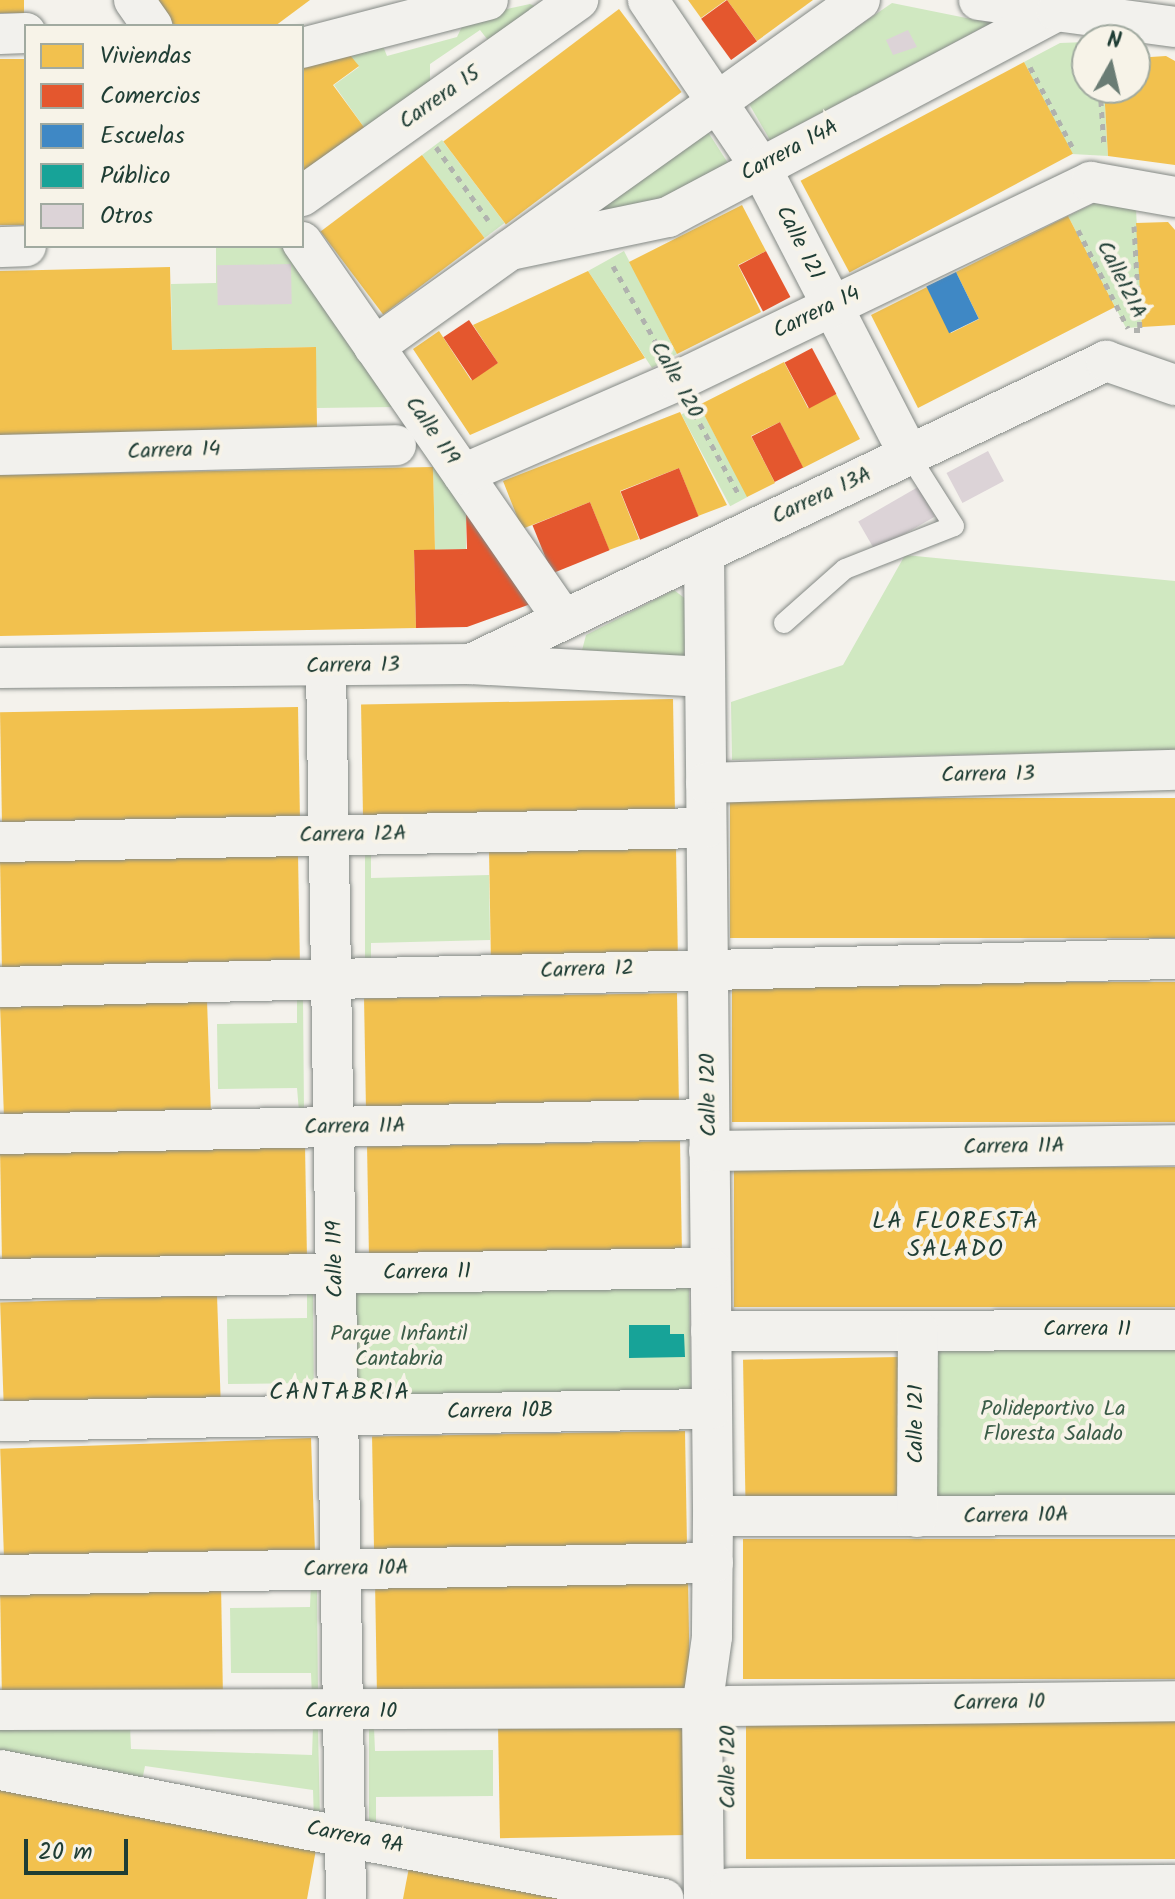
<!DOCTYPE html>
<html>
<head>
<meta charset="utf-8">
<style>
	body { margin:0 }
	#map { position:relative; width:1175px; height:1899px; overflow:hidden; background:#f4f2ec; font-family:Kalam,sans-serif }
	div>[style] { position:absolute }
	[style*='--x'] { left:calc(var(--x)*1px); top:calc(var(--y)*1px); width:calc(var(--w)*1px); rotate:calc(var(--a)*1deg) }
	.green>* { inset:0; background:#d0e8c1; transform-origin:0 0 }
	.homes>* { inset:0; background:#f2c14e; transform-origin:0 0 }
	.shops>* { inset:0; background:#e4572e; transform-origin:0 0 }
	.schools>* { inset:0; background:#3f88c5; transform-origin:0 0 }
	.public>* { inset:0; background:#17a398 }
	.building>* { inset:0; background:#dcd3d7; transform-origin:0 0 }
	.path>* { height:5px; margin-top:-2.5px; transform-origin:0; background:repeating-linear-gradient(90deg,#b0b2ae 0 6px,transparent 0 12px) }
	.roads { filter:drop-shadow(0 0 2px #848985) drop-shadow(0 0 2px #848985) }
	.lane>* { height:20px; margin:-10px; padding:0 10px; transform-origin:10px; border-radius:10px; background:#f2f1ed }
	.street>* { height:40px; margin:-20px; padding:0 20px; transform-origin:20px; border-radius:20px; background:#f2f1ed }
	span { translate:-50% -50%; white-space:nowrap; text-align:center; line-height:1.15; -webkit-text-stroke:8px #f7f3e8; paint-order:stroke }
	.street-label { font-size:22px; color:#1f3d34 }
	.park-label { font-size:22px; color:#3c5d49 }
	.neighbourhood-label { font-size:24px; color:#1f3d34; letter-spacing:2px }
	.legend { position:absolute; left:24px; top:24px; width:280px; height:224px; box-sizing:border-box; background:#f7f3e8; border:2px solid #a1aaa0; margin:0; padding:10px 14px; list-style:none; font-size:24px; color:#1f3d34 }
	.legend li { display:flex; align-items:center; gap:16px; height:40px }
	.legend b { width:40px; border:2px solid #a1aaa0 }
	.north { position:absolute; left:1071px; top:24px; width:80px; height:80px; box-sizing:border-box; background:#f7f3e8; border:2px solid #a1aaa0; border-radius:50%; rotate:8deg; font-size:22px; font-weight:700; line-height:32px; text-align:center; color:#1f3d34 }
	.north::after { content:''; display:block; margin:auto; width:28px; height:36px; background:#6a7c74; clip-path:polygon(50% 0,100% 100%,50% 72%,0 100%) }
	.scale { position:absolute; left:24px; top:1839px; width:104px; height:36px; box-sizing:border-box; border:4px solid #1f3d34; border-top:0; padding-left:10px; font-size:24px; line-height:28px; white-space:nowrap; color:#1f3d34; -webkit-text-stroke:6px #f7f3e8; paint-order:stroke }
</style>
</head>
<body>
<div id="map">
	<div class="green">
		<div style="clip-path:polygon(892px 3px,991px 23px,770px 140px,748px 102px)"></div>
		<div style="clip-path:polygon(530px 4px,537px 7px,491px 44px,480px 30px,430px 64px,430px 88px,366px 130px,334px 85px,359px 67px,345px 49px,381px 41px,387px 56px,457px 37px,466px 18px)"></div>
		<div style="clip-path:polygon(1087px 42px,1087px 88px,1104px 88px,1108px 156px,1072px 154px,1024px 62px,1060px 43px)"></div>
		<div style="clip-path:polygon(706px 129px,728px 163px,658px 203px,554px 230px)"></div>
		<div style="left:442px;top:140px;width:104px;height:25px;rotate:53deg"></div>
		<div style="clip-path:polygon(1099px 201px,1136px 209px,1142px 327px,1126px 328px,1068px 216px)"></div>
		<div style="clip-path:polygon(216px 246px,298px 246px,466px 514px,466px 549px,435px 550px,433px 467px,393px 407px,317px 408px,315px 347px,172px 350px,171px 284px,216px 283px)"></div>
		<div style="clip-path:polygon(624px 251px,677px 354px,652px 368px,588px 271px)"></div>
		<div style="left:699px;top:405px;width:104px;height:20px;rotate:62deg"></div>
		<div style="clip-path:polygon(905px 555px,1175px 581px,1175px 750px,732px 760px,731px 702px,843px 665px)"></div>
		<div style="clip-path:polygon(674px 590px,687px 600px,684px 660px,580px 658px,586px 635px)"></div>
		<div style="clip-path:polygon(365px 853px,371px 853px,371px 878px,489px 875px,490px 940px,371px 943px,371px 967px,365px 967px)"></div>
		<div style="clip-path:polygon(297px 998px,303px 998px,304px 1112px,299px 1112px,297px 1088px,218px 1089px,217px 1024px,297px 1023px)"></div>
		<div style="left:689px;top:1285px;width:114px;height:334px;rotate:89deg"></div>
		<div style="clip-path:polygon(307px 1293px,313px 1293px,314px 1407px,308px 1383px,228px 1384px,227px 1319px,307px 1318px)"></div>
		<div style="left:1175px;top:1343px;width:155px;height:244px;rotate:90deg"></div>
		<div style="clip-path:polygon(311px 1582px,317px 1583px,318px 1696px,312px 1697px,311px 1673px,231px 1673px,230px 1608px,310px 1607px)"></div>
		<div style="clip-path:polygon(0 1726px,130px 1726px,131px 1749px,312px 1755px,313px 1726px,318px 1727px,320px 1821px,314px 1821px,313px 1790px,145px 1766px,141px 1786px,0 1758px)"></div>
		<div style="clip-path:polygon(369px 1727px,374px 1727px,375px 1751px,493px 1750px,493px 1796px,376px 1797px,376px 1822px,369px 1822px)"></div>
	</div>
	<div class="homes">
		<div style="left:0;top:0;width:24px;height:13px"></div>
		<div style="clip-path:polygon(155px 0,310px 0,275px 26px,175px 26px)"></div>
		<div style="clip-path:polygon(688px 0,726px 0,701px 18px)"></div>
		<div style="clip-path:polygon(727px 0,813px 0,757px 41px)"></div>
		<div style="left:619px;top:9px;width:104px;height:220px;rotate:53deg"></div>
		<div style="clip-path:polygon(345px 49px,359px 66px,333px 85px,366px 130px,302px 176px,302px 68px)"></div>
		<div style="clip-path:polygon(1166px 56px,1175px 61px,1175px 165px,1108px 156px,1104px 88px,1135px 88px,1135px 58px)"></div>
		<div style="left:0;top:59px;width:26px;height:166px"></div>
		<div style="left:1024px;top:62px;width:104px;height:253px;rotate:62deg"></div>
		<div style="left:422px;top:155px;width:104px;height:127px;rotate:53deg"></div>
		<div style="clip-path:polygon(742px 205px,766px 251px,738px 265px,761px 312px,677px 354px,629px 262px)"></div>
		<div style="clip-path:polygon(1068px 216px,1115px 307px,918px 408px,871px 315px,927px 287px,951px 333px,979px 319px,956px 272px)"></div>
		<div style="clip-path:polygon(1168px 222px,1175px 230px,1175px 325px,1142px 327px,1136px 223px)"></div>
		<div style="clip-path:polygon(170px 267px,172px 350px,316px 347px,317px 430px,0 436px,0 271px)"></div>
		<div style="clip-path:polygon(588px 271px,645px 358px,470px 435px,413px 349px,439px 331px,471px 380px,498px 363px,473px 325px)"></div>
		<div style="clip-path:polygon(784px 362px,808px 408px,836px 394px,860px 439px,803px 468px,780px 422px,751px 436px,775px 483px,747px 497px,699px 405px)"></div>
		<div style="clip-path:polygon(680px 412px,727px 505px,698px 516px,679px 468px,620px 491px,639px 539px,609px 550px,590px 502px,522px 529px,503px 481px)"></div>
		<div style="clip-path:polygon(433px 467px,435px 550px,414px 550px,416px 628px,0 636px,0 475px)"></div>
		<div style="left:673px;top:699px;width:114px;height:312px;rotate:89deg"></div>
		<div style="left:298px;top:707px;width:114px;height:298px;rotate:89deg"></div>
		<div style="left:1175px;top:798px;width:140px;height:445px;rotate:90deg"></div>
		<div style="left:676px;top:848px;width:113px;height:187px;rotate:89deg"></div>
		<div style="left:298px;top:854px;width:114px;height:298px;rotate:89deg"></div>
		<div style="left:1175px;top:982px;width:140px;height:443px;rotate:90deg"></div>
		<div style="left:677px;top:993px;width:114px;height:313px;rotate:89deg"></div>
		<div style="left:207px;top:1000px;width:114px;height:207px;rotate:88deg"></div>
		<div style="left:680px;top:1141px;width:114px;height:313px;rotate:89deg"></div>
		<div style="left:305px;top:1145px;width:114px;height:305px;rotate:89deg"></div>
		<div style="left:1175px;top:1167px;width:140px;height:441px;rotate:90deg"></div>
		<div style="left:217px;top:1295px;width:113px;height:217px;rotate:88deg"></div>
		<div style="left:899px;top:1357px;width:140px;height:156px;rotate:89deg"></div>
		<div style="left:685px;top:1431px;width:113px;height:313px;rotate:89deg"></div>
		<div style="left:311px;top:1438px;width:113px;height:311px;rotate:88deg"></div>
		<div style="left:1175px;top:1539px;width:140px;height:432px;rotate:90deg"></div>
		<div style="left:688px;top:1578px;width:114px;height:313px;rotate:89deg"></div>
		<div style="left:221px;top:1584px;width:114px;height:221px;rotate:89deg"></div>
		<div style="left:1175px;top:1720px;width:139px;height:429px;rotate:90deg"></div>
		<div style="left:685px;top:1722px;width:113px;height:187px;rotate:89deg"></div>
		<div style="clip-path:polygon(0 1784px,317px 1844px,307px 1899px,0 1899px)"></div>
		<div style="clip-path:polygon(410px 1862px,598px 1899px,403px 1899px)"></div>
	</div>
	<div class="shops">
		<div style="left:727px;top:0;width:51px;height:32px;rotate:54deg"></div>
		<div style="left:766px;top:251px;width:52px;height:31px;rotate:62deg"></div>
		<div style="left:469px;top:320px;width:52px;height:31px;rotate:56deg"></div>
		<div style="left:812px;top:348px;width:52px;height:31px;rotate:62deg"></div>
		<div style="left:780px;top:422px;width:51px;height:32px;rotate:63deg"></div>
		<div style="left:679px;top:468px;width:52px;height:63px;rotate:68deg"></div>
		<div style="left:590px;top:502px;width:52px;height:62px;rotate:68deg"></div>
		<div style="clip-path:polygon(466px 514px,536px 602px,467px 627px,416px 628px,414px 550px,467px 549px)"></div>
	</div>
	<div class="schools">
		<div style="left:956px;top:272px;width:52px;height:33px;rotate:64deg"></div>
	</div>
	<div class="public">
		<div style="clip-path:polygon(629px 1325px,670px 1325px,670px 1334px,684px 1334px,685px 1357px,629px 1358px)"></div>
	</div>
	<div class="building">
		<div style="clip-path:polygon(908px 30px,917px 47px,893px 55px,886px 40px)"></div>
		<div style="left:291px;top:264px;width:40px;height:74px;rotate:89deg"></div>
		<div style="left:988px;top:451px;width:34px;height:47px;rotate:62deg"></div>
		<div style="left:918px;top:487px;width:34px;height:69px;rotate:60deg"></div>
	</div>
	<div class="path">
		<div style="--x:1030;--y:67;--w:94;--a:62.1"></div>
		<div style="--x:1100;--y:88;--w:59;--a:86.1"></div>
		<div style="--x:436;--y:147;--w:90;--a:54.5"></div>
		<div style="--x:1134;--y:226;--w:104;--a:86.7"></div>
		<div style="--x:1140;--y:330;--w:6;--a:180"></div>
		<div style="--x:1078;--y:230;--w:110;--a:63"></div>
		<div style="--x:613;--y:266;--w:94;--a:60.7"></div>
		<div style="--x:694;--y:413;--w:94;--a:61.2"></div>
	</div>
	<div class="roads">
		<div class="lane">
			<div style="--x:784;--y:623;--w:81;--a:-41.5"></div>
			<div style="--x:845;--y:569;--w:117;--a:-21.5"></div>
			<div style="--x:954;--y:526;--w:84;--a:-122.4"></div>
		</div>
		<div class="street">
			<div style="--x:134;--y:0;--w:32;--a:55"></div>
			<div style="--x:648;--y:0;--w:200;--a:56"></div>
			<div style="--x:760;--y:166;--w:325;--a:62.7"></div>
			<div style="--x:979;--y:0;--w:79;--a:8"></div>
			<div style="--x:0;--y:34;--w:26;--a:-2"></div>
			<div style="--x:302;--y:48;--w:192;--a:-14.5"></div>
			<div style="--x:302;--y:196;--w:339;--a:-35.4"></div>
			<div style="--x:302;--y:242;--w:459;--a:55.3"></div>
			<div style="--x:0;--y:247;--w:26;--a:-2"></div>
			<div style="--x:510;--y:250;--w:161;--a:-11.8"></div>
			<div style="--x:668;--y:217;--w:440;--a:-27.9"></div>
			<div style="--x:1057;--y:11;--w:119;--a:7.7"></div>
			<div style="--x:374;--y:347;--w:597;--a:-35.53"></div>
			<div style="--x:0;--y:455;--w:396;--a:-1.4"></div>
			<div style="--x:463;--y:474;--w:233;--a:-23.5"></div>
			<div style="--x:677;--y:381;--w:459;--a:-25.7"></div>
			<div style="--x:1091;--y:182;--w:85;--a:10.1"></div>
			<div style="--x:704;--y:553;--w:963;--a:89.46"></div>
			<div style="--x:713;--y:1516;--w:121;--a:90.5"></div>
			<div style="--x:712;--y:1637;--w:72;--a:98"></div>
			<div style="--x:702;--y:1708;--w:191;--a:89.4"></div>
			<div style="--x:471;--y:664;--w:704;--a:-25.51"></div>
			<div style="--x:1106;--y:361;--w:73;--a:19.2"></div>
			<div style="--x:326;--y:667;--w:1232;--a:89.07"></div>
			<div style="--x:0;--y:668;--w:471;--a:-0.5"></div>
			<div style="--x:471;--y:664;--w:234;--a:3.2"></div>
			<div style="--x:706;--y:783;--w:469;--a:-1.6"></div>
			<div style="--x:0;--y:842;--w:706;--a:-1.14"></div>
			<div style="--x:0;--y:987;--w:1175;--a:-1.37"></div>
			<div style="--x:0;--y:1134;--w:709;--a:-1.21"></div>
			<div style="--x:709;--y:1151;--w:466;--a:-0.7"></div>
			<div style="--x:0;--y:1279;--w:710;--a:-0.89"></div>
			<div style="--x:711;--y:1331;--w:464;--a:-0.1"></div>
			<div style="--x:0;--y:1421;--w:712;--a:-0.97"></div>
			<div style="--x:713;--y:1516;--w:462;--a:-0.1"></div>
			<div style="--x:917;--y:1517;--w:186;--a:-89.7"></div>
			<div style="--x:0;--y:1575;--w:713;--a:-0.96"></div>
			<div style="--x:728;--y:1706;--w:447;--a:-0.6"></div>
			<div style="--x:0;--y:1710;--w:702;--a:-0.16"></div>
			<div style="--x:0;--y:1770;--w:676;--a:10.99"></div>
			<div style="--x:730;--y:1888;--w:445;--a:-0.4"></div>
		</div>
	</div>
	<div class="street-label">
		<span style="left:440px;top:98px;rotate:-35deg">Carrera 15</span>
		<span style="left:790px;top:151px;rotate:-28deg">Carrera 14A</span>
		<span style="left:799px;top:243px;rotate:63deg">Calle 121</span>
		<span style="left:1121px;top:280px;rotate:63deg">Calle121A</span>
		<span style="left:817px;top:313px;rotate:-26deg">Carrera 14</span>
		<span style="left:676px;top:380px;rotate:61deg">Calle 120</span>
		<span style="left:432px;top:431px;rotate:55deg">Calle 119</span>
		<span style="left:174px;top:451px;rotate:-2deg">Carrera 14</span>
		<span style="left:822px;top:496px;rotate:-25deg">Carrera 13A</span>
		<span style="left:353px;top:666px;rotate:-1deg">Carrera 13</span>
		<span style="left:988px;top:775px;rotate:-1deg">Carrera 13</span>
		<span style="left:353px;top:835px;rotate:-1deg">Carrera 12A</span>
		<span style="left:587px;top:970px;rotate:-2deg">Carrera 12</span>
		<span style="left:709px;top:1095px;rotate:-91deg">Calle 120</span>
		<span style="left:355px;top:1127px;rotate:-1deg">Carrera 11A</span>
		<span style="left:1014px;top:1147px;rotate:-1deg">Carrera 11A</span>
		<span style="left:336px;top:1259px;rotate:-91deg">Calle 119</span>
		<span style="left:427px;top:1273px;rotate:-1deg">Carrera 11</span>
		<span style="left:1087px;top:1330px">Carrera 11</span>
		<span style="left:500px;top:1412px;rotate:-1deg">Carrera 10B</span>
		<span style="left:917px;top:1424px;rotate:-90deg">Calle 121</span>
		<span style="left:1016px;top:1516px;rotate:-1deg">Carrera 10A</span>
		<span style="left:356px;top:1569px;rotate:-1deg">Carrera 10A</span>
		<span style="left:999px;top:1703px;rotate:-1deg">Carrera 10</span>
		<span style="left:351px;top:1712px">Carrera 10</span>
		<span style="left:729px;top:1767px;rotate:-90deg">Calle 120</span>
		<span style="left:355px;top:1838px;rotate:11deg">Carrera 9A</span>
	</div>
	<div class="park-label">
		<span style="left:399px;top:1347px">Parque Infantil<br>Cantabria</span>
		<span style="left:1053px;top:1422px">Polideportivo La<br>Floresta Salado</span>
	</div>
	<div class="neighbourhood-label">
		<span style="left:956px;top:1236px">LA FLORESTA<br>SALADO</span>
		<span style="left:340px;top:1393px">CANTABRIA</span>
	</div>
	<ul class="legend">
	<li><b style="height:22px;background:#f2c14e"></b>Viviendas</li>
	<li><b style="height:22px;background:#e4572e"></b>Comercios</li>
	<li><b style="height:22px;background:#3f88c5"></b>Escuelas</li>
	<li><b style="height:22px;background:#17a398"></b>Público</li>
	<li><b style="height:22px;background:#dcd3d7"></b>Otros</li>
	</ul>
	<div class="north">N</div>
	<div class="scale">20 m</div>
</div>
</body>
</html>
